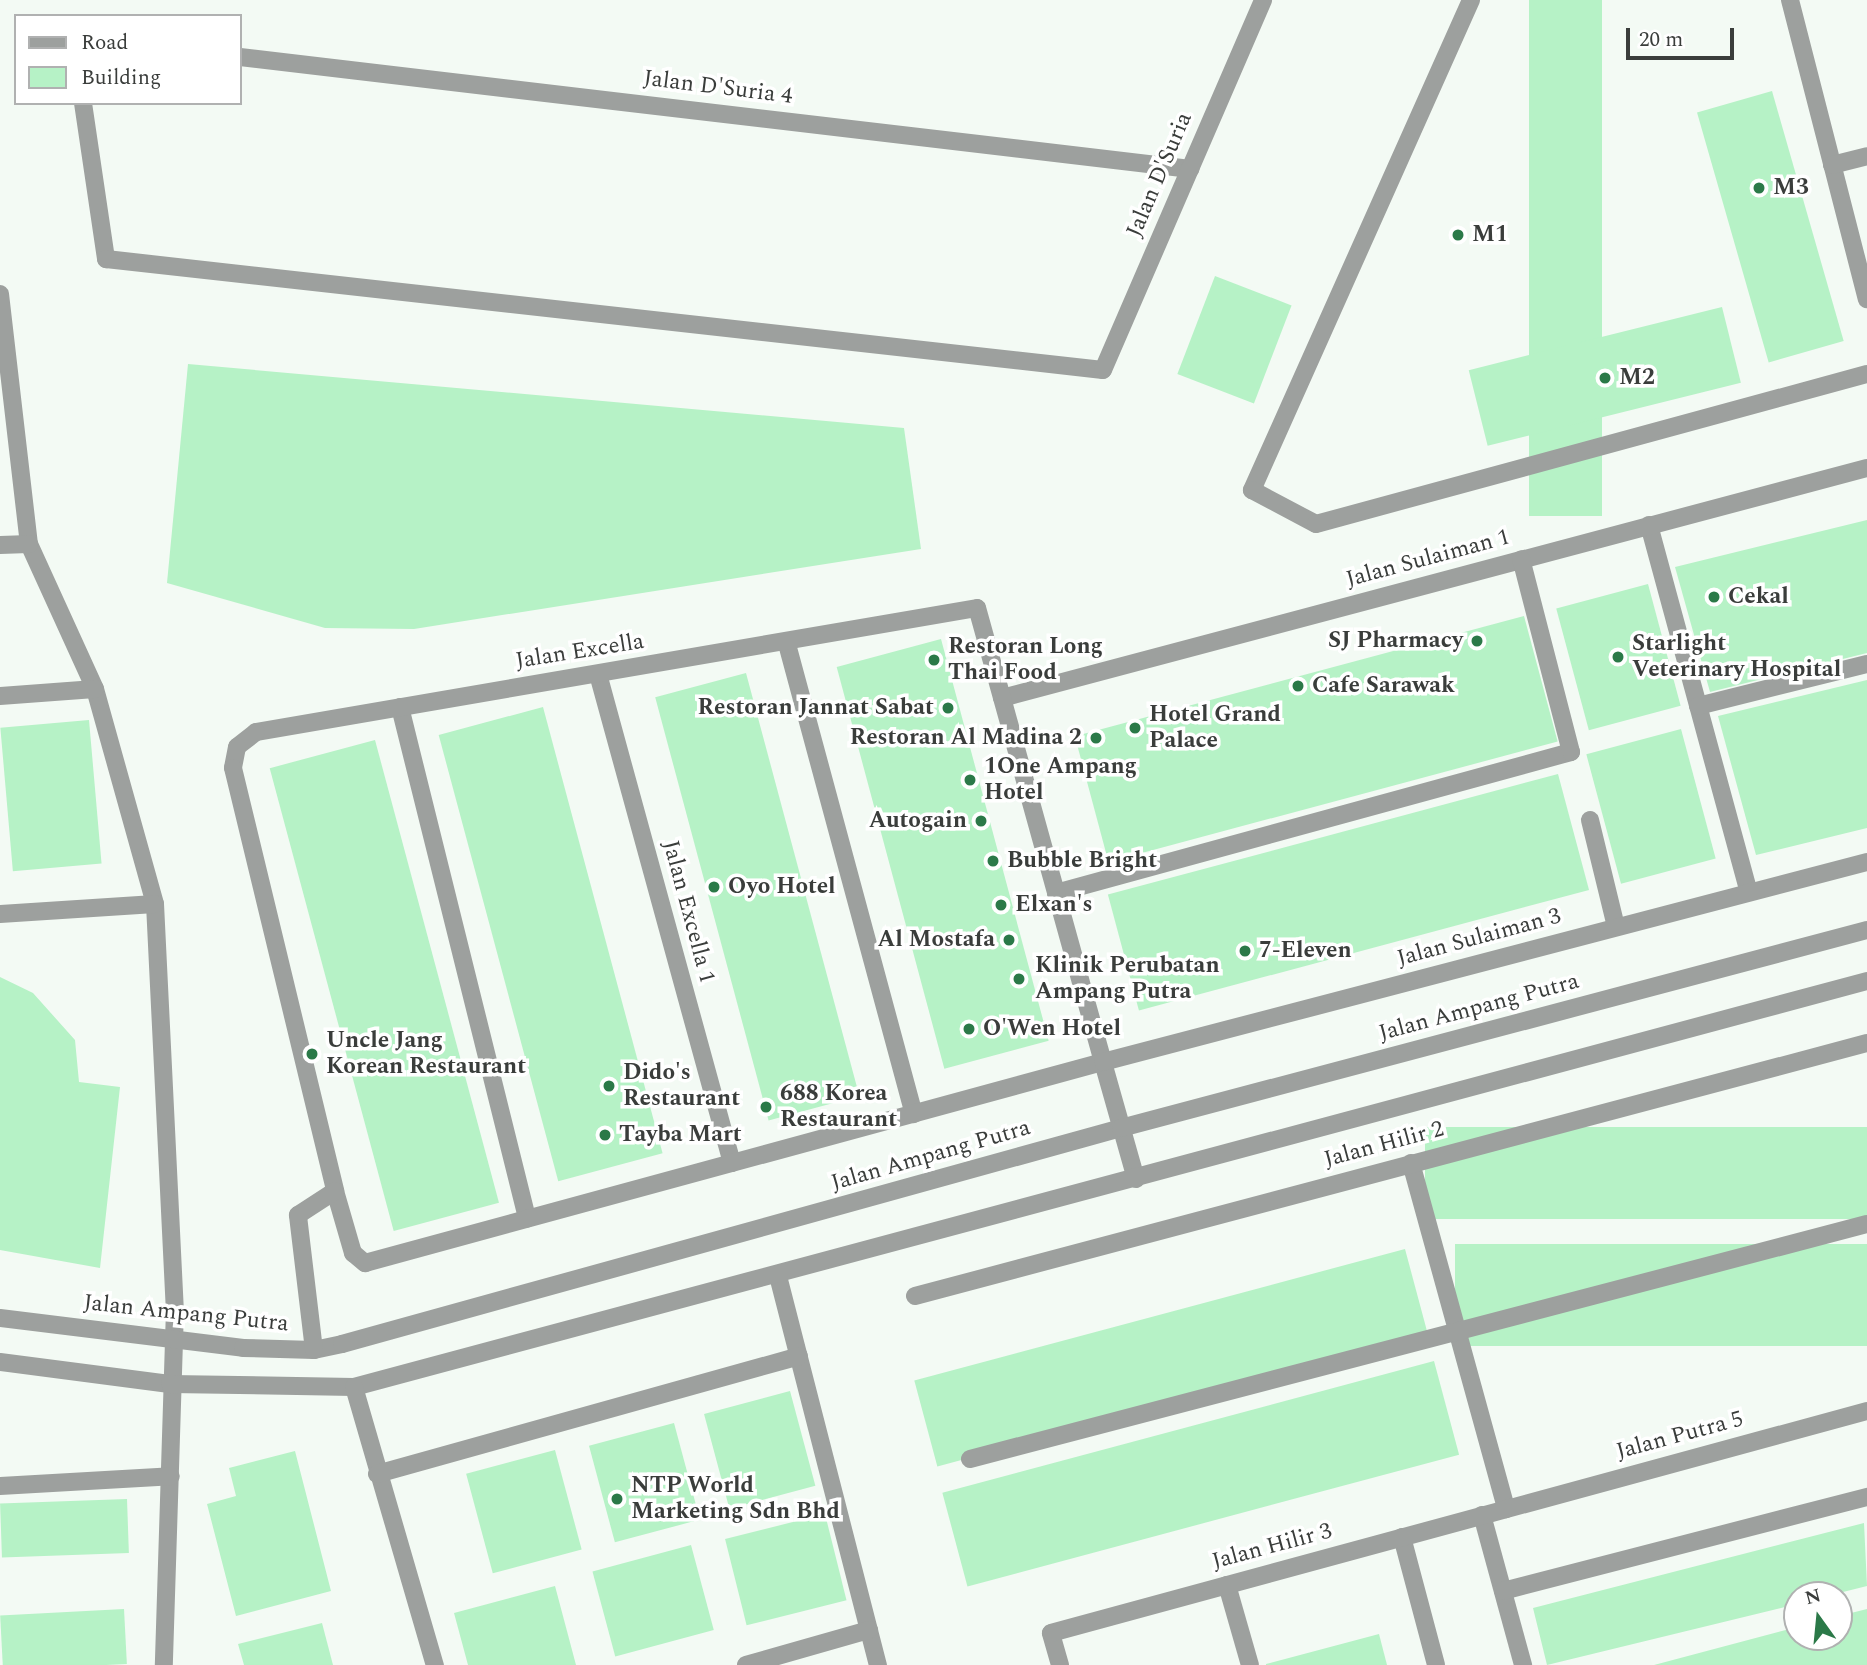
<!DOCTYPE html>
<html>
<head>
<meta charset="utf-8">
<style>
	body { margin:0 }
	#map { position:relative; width:1867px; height:1665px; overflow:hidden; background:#f3faf4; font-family:Spectral,serif }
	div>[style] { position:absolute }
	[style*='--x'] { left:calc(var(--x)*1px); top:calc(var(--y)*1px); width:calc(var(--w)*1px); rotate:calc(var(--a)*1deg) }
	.building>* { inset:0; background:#b6f2c6; transform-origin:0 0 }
	.minor>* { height:18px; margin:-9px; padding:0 9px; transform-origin:9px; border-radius:9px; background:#9da09e }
	.dots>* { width:19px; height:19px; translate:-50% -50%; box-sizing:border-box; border:4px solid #fff; border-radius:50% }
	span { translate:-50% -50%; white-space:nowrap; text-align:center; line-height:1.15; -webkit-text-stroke:7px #fff; paint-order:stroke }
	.street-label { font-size:23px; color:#3a3d3b }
	.poi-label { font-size:23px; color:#3a3d3b; font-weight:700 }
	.left { translate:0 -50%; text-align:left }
	.right { translate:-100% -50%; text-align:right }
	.legend { position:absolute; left:14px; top:14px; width:228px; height:91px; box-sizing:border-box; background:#fff; border:2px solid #b0b1b1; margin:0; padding:9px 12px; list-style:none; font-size:21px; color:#3a3d3b }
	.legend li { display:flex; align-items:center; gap:14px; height:35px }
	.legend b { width:35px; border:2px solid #b0b1b1 }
	.north { position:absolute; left:1783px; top:1581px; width:70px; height:70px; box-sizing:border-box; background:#fff; border:2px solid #b0b1b1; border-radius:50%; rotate:345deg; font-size:19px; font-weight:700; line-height:28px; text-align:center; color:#3a3d3b }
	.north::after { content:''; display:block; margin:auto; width:24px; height:32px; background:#2b7948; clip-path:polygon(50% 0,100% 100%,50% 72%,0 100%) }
	.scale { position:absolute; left:1626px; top:28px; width:108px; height:32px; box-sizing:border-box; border:4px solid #3a3d3b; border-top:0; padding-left:9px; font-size:21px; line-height:24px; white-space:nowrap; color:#3a3d3b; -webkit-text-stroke:5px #fff; paint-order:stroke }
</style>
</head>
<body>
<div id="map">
	<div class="building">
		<div style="left:1529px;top:0;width:73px;height:516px"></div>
		<div style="left:1772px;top:91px;width:260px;height:78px;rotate:74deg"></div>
		<div style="left:1215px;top:276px;width:82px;height:105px;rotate:21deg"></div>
		<div style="left:1722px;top:307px;width:78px;height:261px;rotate:76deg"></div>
		<div style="clip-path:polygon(188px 364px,904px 428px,921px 549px,414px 629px,325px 628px,167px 583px)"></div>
		<div style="clip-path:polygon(1867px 520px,1867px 653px,1710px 692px,1675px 567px)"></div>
		<div style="left:1648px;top:584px;width:126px;height:95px;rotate:75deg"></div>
		<div style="left:1524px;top:616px;width:130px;height:465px;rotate:75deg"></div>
		<div style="left:941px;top:639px;width:416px;height:108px;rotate:75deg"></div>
		<div style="left:746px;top:673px;width:438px;height:94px;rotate:75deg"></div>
		<div style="clip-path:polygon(1867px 680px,1867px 828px,1756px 855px,1718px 716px)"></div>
		<div style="left:543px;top:707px;width:462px;height:108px;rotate:75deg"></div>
		<div style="left:89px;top:720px;width:144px;height:89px;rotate:85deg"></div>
		<div style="left:1681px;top:729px;width:134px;height:98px;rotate:75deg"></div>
		<div style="left:375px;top:740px;width:479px;height:109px;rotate:75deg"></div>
		<div style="left:1558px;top:774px;width:120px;height:466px;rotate:75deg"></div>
		<div style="clip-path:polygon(0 977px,33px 993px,75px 1040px,79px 1082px,120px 1087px,100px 1268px,0 1250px)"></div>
		<div style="left:1867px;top:1127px;width:92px;height:442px;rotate:90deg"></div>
		<div style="left:1867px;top:1244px;width:102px;height:412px;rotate:90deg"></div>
		<div style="left:1405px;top:1249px;width:89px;height:508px;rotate:75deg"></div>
		<div style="left:1434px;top:1361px;width:97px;height:509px;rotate:75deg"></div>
		<div style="left:790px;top:1391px;width:98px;height:89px;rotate:75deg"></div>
		<div style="left:674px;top:1423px;width:100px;height:88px;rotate:75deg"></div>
		<div style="left:555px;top:1450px;width:103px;height:92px;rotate:75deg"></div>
		<div style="clip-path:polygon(295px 1451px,331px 1591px,236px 1616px,207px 1504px,236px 1496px,229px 1468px)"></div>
		<div style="left:127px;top:1499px;width:54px;height:127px;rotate:88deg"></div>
		<div style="left:825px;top:1514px;width:89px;height:103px;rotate:76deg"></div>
		<div style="clip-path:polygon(1864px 1523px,1867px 1586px,1831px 1595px,1797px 1595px,1797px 1604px,1547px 1665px,1533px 1608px)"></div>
		<div style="left:691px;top:1545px;width:88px;height:102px;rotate:75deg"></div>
		<div style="clip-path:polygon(555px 1586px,576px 1665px,468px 1665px,454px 1613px)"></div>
		<div style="left:124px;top:1609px;width:55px;height:124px;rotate:87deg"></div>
		<div style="clip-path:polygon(1867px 1609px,1867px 1665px,1654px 1665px,1797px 1627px,1797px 1637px,1839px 1637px,1839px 1616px)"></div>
		<div style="clip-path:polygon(322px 1623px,333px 1665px,244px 1665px,238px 1644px)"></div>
		<div style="clip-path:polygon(1379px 1634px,1387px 1665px,1266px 1665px,1266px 1664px)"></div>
	</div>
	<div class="minor">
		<div style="--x:1471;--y:0;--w:537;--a:114.08"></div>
		<div style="--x:1252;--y:490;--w:72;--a:28"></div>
		<div style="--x:1316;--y:524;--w:571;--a:-15.23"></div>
		<div style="--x:1790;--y:0;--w:309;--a:75.6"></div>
		<div style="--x:240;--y:57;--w:957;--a:6.72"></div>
		<div style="--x:83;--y:103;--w:158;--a:81.6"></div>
		<div style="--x:106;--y:259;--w:1003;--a:6.35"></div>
		<div style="--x:1103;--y:370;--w:403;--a:-66.6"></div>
		<div style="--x:1832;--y:165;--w:36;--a:-14"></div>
		<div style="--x:0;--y:294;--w:252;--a:83.4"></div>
		<div style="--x:29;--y:544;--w:159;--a:65.5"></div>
		<div style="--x:95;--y:689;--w:223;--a:74.4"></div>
		<div style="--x:155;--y:904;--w:405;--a:87.2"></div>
		<div style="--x:175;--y:1309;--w:356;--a:91.8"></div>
		<div style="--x:1649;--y:525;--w:380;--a:74.8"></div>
		<div style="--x:0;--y:545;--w:29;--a:-2"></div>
		<div style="--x:787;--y:644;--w:487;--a:74.9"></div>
		<div style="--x:598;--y:674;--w:507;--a:74.68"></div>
		<div style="--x:0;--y:696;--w:95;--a:-4.2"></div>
		<div style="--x:1002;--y:698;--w:895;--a:-14.89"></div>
		<div style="--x:1698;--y:706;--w:174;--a:-14"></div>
		<div style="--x:400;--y:707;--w:527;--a:76.04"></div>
		<div style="--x:1590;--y:820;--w:110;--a:76.3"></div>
		<div style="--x:1056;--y:893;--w:534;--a:-15.31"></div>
		<div style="--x:1571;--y:752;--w:199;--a:-104.5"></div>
		<div style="--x:0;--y:914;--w:155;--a:-3.7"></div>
		<div style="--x:1411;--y:1163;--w:359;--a:74.6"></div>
		<div style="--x:1136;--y:1179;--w:122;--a:-105.8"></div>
		<div style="--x:1103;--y:1062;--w:471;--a:-105.5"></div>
		<div style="--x:977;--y:608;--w:732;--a:170.24"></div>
		<div style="--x:256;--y:732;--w:24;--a:142"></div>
		<div style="--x:237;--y:747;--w:21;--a:101"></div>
		<div style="--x:233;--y:768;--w:435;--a:76.4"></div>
		<div style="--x:335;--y:1191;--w:65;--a:73.8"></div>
		<div style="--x:353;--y:1253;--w:16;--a:40"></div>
		<div style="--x:365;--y:1263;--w:765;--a:-15.24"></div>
		<div style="--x:1103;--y:1062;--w:790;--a:-14.67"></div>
		<div style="--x:778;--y:1276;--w:402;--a:75.6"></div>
		<div style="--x:915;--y:1296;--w:985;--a:-14.88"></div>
		<div style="--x:0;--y:1318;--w:245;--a:7"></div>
		<div style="--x:243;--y:1348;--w:71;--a:1.6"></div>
		<div style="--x:314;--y:1350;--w:29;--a:-12"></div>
		<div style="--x:342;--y:1344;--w:808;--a:-15.5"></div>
		<div style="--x:1121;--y:1128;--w:772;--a:-14.86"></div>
		<div style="--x:314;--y:1350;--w:136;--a:-96.8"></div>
		<div style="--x:298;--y:1215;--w:44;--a:-33"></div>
		<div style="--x:0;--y:1362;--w:171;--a:7.4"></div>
		<div style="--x:170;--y:1384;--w:184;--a:0.9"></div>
		<div style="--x:354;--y:1387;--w:1567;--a:-15.02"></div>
		<div style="--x:354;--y:1387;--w:290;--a:73.8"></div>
		<div style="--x:970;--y:1459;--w:927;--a:-14.68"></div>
		<div style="--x:377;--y:1474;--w:438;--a:-15.6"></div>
		<div style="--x:0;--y:1486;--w:171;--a:-3.3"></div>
		<div style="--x:1482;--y:1515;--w:156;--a:74.7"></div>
		<div style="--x:1402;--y:1537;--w:132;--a:75.1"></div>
		<div style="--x:1227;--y:1585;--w:83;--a:74"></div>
		<div style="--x:1503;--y:1591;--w:376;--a:-14.5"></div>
		<div style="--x:746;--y:1665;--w:128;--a:-15.9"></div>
		<div style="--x:1060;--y:1665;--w:33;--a:-106"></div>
		<div style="--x:1051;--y:1633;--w:846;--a:-15.22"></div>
	</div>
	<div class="dots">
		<div style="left:1759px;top:188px;background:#2b7948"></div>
		<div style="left:1458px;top:235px;background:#2b7948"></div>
		<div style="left:1605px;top:378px;background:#2b7948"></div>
		<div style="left:1714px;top:597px;background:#2b7948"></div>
		<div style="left:1477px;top:641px;background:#2b7948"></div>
		<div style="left:1618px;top:657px;background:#2b7948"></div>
		<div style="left:934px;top:660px;background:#2b7948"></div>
		<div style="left:1298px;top:686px;background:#2b7948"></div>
		<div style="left:948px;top:708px;background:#2b7948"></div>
		<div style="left:1135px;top:728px;background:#2b7948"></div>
		<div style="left:1096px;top:738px;background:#2b7948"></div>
		<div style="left:970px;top:780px;background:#2b7948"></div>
		<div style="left:981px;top:821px;background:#2b7948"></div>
		<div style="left:993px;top:861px;background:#2b7948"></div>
		<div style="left:714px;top:887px;background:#2b7948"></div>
		<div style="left:1001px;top:905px;background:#2b7948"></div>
		<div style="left:1009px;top:940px;background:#2b7948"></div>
		<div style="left:1245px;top:951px;background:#2b7948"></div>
		<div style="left:1019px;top:979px;background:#2b7948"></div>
		<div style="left:969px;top:1029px;background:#2b7948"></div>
		<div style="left:312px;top:1054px;background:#2b7948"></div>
		<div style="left:609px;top:1086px;background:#2b7948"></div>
		<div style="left:766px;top:1107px;background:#2b7948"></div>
		<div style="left:605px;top:1135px;background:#2b7948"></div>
		<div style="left:617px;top:1499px;background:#2b7948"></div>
	</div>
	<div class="street-label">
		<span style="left:718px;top:88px;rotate:7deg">Jalan D'Suria 4</span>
		<span style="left:1160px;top:175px;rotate:-67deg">Jalan D'Suria</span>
		<span style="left:1428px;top:559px;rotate:-15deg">Jalan Sulaiman 1</span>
		<span style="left:580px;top:652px;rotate:-9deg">Jalan Excella</span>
		<span style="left:688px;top:912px;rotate:75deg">Jalan Excella 1</span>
		<span style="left:1479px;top:938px;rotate:-15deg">Jalan Sulaiman 3</span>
		<span style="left:1479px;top:1008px;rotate:-15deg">Jalan Ampang Putra</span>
		<span style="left:1384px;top:1145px;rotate:-15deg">Jalan Hilir 2</span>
		<span style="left:931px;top:1156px;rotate:-16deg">Jalan Ampang Putra</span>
		<span style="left:186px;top:1314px;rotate:6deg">Jalan Ampang Putra</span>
		<span style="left:1680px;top:1436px;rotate:-15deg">Jalan Putra 5</span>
		<span style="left:1272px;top:1547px;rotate:-15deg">Jalan Hilir 3</span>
	</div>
	<div class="poi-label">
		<span class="left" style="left:1773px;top:188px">M3</span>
		<span class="left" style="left:1472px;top:235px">M1</span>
		<span class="left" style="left:1619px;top:378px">M2</span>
		<span class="left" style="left:1728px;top:597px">Cekal</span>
		<span class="right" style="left:1463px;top:641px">SJ Pharmacy</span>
		<span class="left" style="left:1632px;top:657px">Starlight<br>Veterinary Hospital</span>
		<span class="left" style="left:948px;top:660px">Restoran Long<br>Thai Food</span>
		<span class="left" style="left:1312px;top:686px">Cafe Sarawak</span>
		<span class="right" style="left:934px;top:708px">Restoran Jannat Sabat</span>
		<span class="left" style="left:1149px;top:728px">Hotel Grand<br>Palace</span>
		<span class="right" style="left:1082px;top:738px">Restoran Al Madina 2</span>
		<span class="left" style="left:984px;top:780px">1One Ampang<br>Hotel</span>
		<span class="right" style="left:967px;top:821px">Autogain</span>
		<span class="left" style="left:1007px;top:861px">Bubble Bright</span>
		<span class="left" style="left:728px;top:887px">Oyo Hotel</span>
		<span class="left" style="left:1015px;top:905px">Elxan's</span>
		<span class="right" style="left:995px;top:940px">Al Mostafa</span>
		<span class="left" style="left:1259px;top:951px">7-Eleven</span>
		<span class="left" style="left:1035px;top:979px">Klinik Perubatan<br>Ampang Putra</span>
		<span class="left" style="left:983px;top:1029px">O'Wen Hotel</span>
		<span class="left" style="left:326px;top:1054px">Uncle Jang<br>Korean Restaurant</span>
		<span class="left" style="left:623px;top:1086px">Dido's<br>Restaurant</span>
		<span class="left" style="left:780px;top:1107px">688 Korea<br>Restaurant</span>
		<span class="left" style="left:619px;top:1135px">Tayba Mart</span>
		<span class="left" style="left:631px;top:1499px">NTP World<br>Marketing Sdn Bhd</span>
	</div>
	<ul class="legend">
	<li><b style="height:9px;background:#9da09e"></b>Road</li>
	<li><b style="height:19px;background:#b6f2c6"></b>Building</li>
	</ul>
	<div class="north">N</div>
	<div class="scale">20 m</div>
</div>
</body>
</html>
